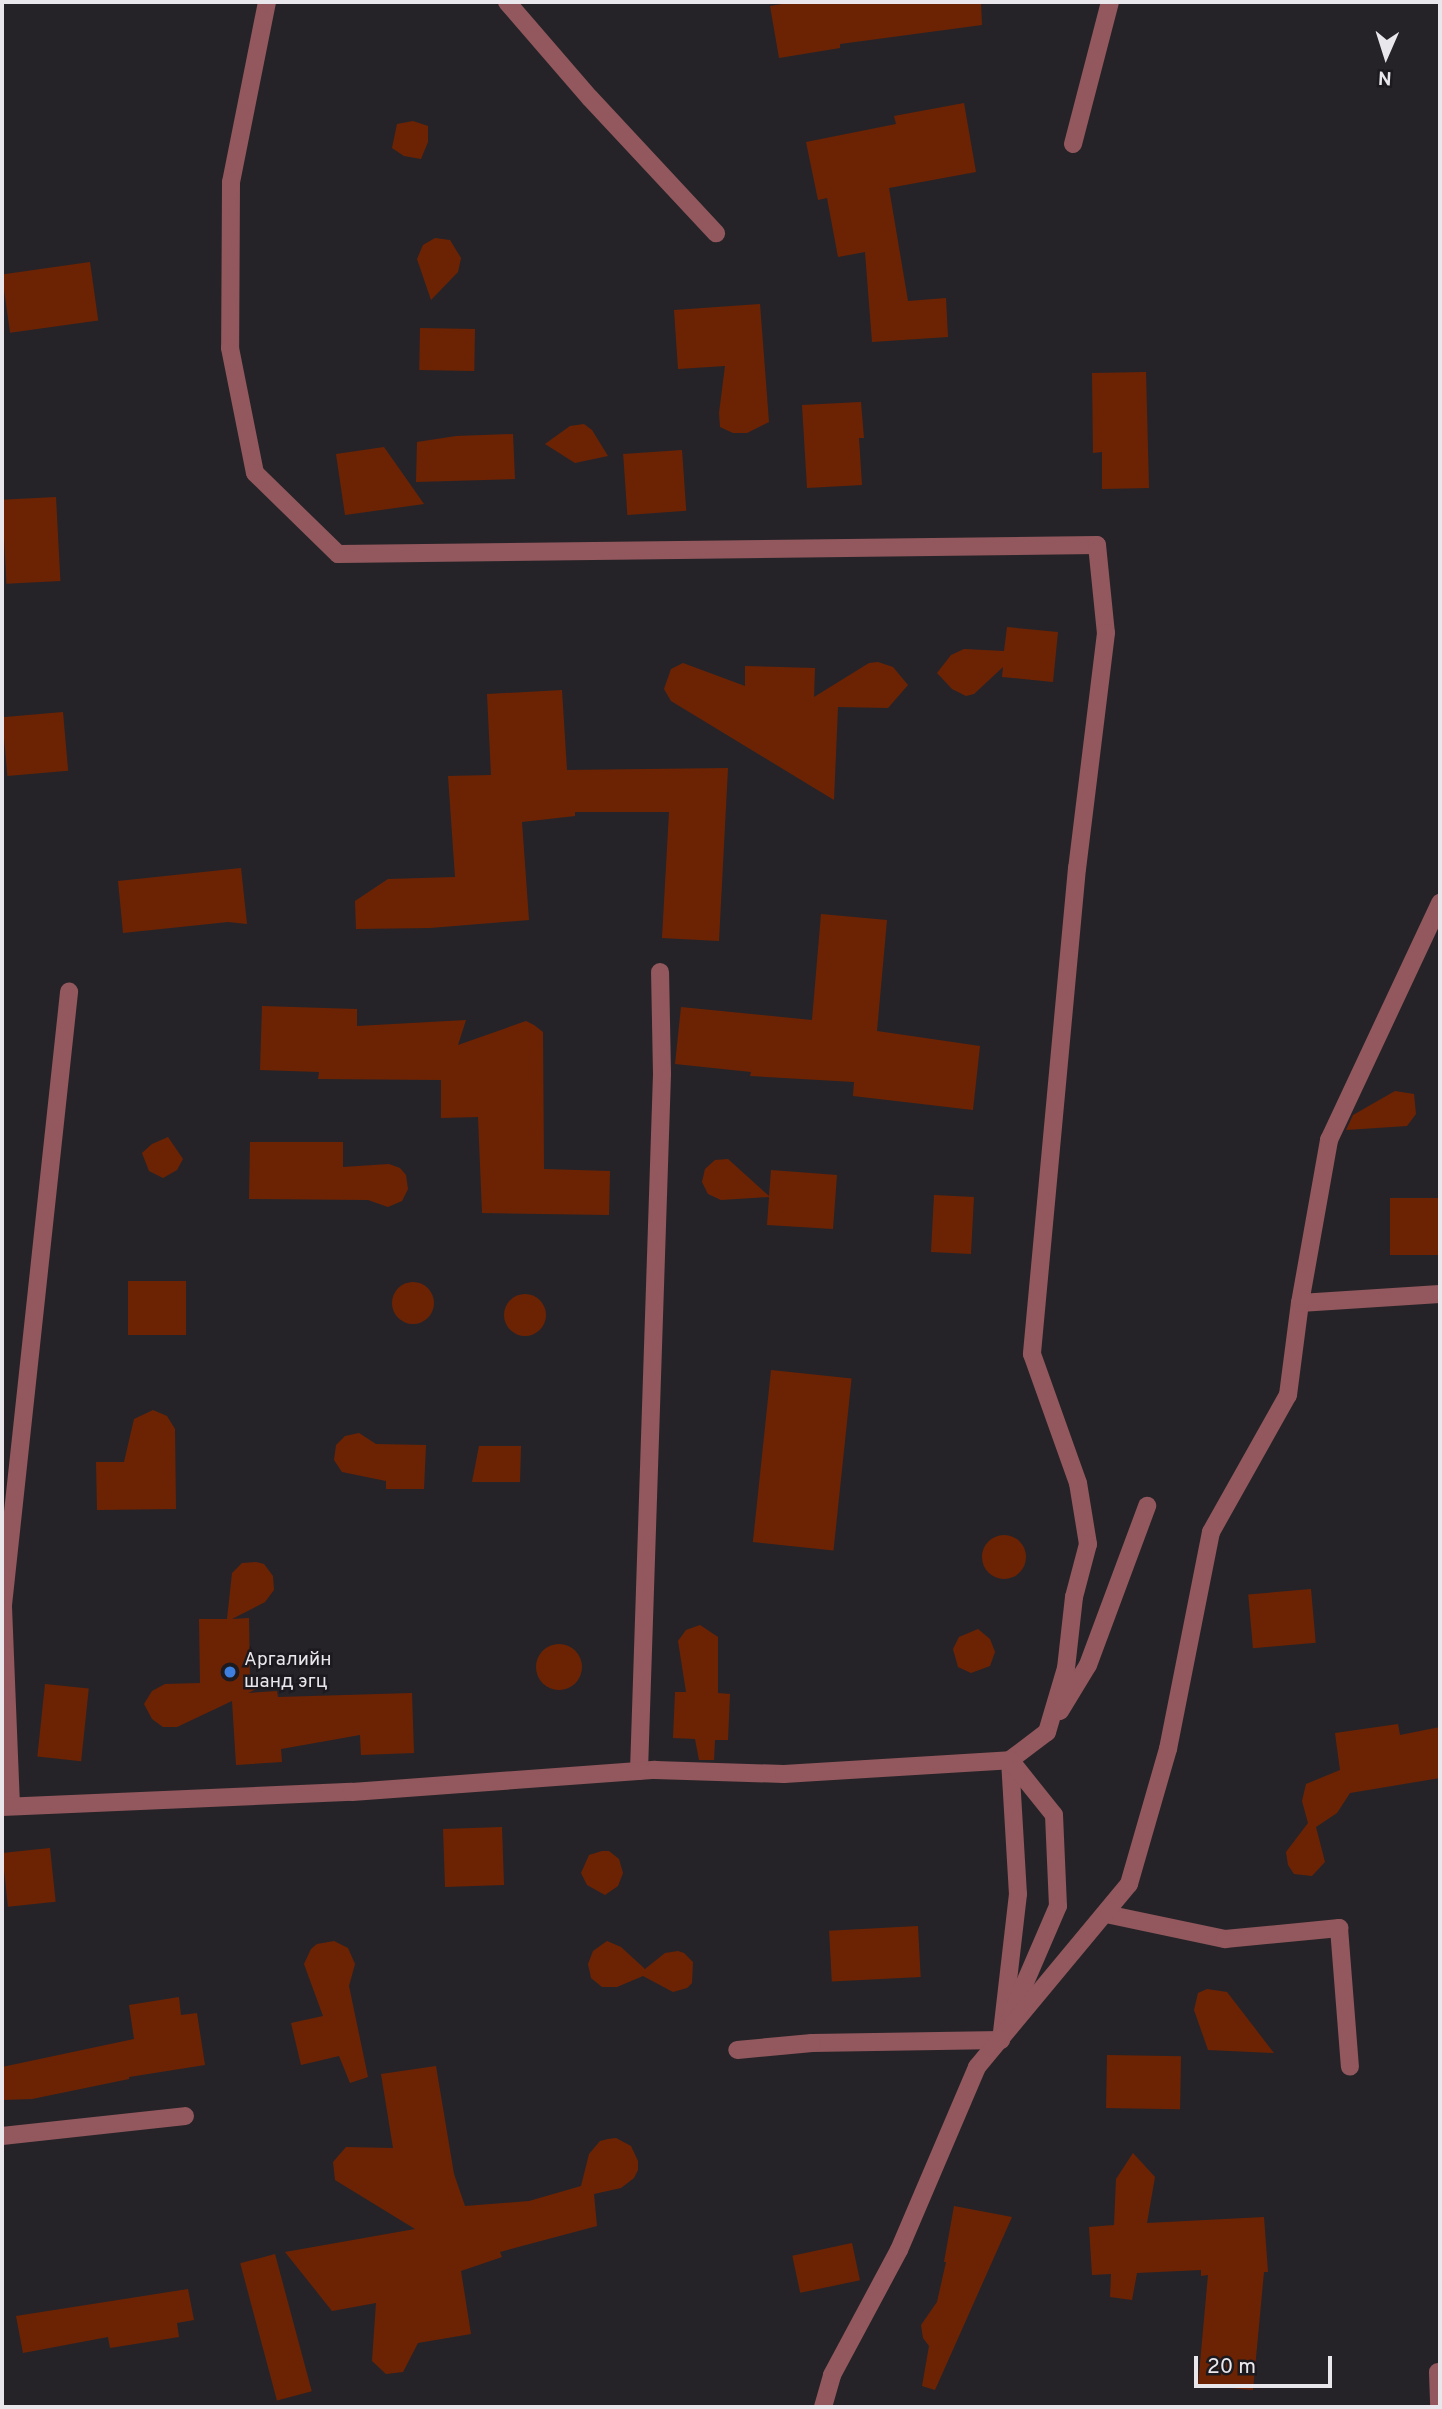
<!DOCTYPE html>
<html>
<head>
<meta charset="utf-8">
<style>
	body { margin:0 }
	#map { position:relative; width:1442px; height:2409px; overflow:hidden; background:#262328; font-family:Overpass,sans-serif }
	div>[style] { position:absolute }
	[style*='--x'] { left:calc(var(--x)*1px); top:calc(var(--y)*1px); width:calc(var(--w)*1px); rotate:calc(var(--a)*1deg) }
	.building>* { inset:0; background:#6c2304; transform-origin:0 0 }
	.round { border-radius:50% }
	.minor>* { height:18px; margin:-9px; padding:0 9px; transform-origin:9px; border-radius:9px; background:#92585d }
	.dots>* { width:19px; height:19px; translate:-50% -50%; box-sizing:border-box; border:4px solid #1c1a1f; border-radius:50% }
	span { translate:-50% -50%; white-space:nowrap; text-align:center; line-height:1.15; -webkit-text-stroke:5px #1c1a1f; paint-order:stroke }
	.poi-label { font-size:19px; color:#e9e7eb }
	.left { translate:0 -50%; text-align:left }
	.frame { position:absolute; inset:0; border:4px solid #e9e7eb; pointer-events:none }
	.north { position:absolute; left:1351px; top:21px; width:70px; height:70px; -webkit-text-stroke:5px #1c1a1f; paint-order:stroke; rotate:183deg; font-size:19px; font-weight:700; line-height:28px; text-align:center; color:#e9e7eb }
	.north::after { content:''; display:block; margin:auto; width:24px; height:32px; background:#e9e7eb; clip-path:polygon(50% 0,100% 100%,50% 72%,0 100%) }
	.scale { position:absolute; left:1194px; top:2356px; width:138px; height:32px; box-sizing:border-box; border:4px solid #e9e7eb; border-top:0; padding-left:9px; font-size:21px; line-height:24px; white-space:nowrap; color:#e9e7eb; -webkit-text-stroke:5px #1c1a1f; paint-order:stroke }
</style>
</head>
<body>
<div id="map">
	<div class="building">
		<div style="clip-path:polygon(794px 2px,981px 2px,982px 25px,840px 44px,840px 48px,779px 58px,770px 6px)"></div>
		<div style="clip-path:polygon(964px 103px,976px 172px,889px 188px,908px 301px,946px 298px,948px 337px,872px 342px,865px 252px,838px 257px,827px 198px,818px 200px,806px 142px,896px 124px,894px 116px)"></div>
		<div style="clip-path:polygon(413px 121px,428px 126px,428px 142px,421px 159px,404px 156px,392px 148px,397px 124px)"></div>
		<div style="clip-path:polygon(435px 238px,450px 240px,461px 258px,458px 272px,431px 300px,417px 259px,423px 245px)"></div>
		<div style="left:90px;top:262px;width:59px;height:89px;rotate:82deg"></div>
		<div style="clip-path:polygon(760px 304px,769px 422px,747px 433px,733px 433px,720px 427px,719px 413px,725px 366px,678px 369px,674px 310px)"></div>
		<div style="left:420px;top:328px;width:55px;height:42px;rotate:1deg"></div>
		<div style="clip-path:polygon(1146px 372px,1149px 488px,1102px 489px,1102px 452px,1093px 453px,1092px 373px)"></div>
		<div style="clip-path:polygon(861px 402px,864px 438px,859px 438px,862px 485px,807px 488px,802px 405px)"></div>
		<div style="clip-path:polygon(584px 424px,592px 430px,608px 456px,575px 463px,545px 444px,570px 426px)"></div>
		<div style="clip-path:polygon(513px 434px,515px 479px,416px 482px,417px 442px,456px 436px)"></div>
		<div style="clip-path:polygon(384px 447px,424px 504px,345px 515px,336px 454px)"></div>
		<div style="left:682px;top:450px;width:61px;height:59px;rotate:86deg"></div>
		<div style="left:56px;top:497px;width:84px;height:54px;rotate:87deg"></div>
		<div style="clip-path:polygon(1007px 627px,1058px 632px,1053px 682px,1002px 677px,1003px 667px,974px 694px,966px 696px,952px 689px,937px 673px,951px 655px,964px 649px,1004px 651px)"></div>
		<div style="clip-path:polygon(878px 662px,893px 667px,908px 685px,888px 708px,838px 707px,834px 800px,671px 701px,664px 689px,671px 669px,683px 663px,745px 686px,745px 666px,815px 668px,814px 697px,869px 663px)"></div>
		<div style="clip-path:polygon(562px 690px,567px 770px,728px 768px,719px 941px,662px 938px,669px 812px,575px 812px,575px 816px,522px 822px,529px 920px,430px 928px,356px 929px,355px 901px,388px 879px,455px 877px,448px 776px,491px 775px,487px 694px)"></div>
		<div style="left:63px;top:712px;width:59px;height:61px;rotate:85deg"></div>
		<div style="clip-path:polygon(241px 868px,247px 924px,228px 922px,123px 933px,118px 881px)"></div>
		<div style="clip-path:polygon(821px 914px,887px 920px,877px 1031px,980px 1046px,973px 1110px,853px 1096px,854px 1082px,750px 1076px,751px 1072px,675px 1064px,681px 1007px,812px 1020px)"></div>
		<div style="clip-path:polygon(262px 1006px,357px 1009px,357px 1026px,466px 1020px,458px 1045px,526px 1021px,534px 1025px,543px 1032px,544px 1169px,610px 1171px,609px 1215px,482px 1213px,478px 1117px,441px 1118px,441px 1080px,318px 1079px,319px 1072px,260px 1070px)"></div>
		<div style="clip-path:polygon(1395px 1091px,1414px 1094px,1416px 1114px,1407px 1126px,1346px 1130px,1353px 1115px)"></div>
		<div style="clip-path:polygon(168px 1137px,183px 1159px,177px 1170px,163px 1178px,149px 1171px,142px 1153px,152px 1144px)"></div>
		<div style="clip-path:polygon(250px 1142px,343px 1142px,343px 1167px,389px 1164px,400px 1168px,406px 1175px,408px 1189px,402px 1201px,388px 1207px,368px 1200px,249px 1199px)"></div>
		<div style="clip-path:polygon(728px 1159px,769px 1196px,771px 1170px,837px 1175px,833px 1229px,767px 1225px,769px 1197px,721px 1200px,708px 1194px,702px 1182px,705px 1169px,715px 1160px)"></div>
		<div style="left:934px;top:1195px;width:40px;height:57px;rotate:3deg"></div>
		<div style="left:1440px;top:1198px;width:57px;height:50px;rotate:90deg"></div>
		<div style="left:128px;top:1281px;width:58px;height:54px"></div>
		<div class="round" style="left:392px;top:1282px;width:42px;height:42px"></div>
		<div class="round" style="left:504px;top:1294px;width:42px;height:42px"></div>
		<div style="left:771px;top:1370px;width:81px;height:173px;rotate:6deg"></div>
		<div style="clip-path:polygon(153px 1410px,167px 1416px,175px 1429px,176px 1509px,97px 1510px,96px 1462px,124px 1462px,134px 1419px)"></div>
		<div style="clip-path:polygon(359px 1433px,376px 1444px,426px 1445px,424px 1489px,386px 1489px,386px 1481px,342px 1472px,334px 1460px,336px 1445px,345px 1436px)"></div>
		<div style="clip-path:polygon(479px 1446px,521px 1446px,520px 1482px,472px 1482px)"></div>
		<div class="round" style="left:982px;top:1535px;width:44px;height:44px"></div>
		<div style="clip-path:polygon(256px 1562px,264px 1564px,273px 1576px,274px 1590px,265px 1602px,232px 1619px,249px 1618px,250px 1680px,276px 1680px,248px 1693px,277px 1691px,278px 1697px,412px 1693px,414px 1753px,361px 1755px,360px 1735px,281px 1749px,282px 1762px,236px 1765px,232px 1701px,177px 1727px,163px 1727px,152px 1719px,144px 1704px,152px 1691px,165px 1684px,200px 1683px,199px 1619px,227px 1619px,232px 1573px,242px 1563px)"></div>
		<div style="left:1311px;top:1589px;width:54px;height:63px;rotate:85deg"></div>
		<div style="clip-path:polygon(700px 1625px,718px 1637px,718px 1693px,730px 1694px,728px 1740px,715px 1740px,714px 1760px,699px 1760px,695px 1739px,673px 1738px,675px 1692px,686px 1692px,678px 1641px,686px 1630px)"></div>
		<div style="clip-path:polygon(978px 1629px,990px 1639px,995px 1652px,990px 1666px,971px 1673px,958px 1667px,953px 1649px,959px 1637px)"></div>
		<div class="round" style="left:536px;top:1644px;width:46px;height:46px"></div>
		<div style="left:45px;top:1684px;width:44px;height:73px;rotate:6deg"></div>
		<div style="clip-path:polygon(1398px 1724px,1400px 1735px,1440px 1727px,1440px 1778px,1350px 1793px,1337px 1813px,1316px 1827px,1325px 1862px,1312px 1876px,1294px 1874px,1288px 1865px,1286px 1852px,1308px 1823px,1302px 1801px,1306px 1784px,1340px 1770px,1335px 1733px)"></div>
		<div style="left:502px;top:1827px;width:58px;height:59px;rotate:88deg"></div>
		<div style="left:50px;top:1848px;width:54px;height:48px;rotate:84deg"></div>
		<div style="clip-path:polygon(602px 1851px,609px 1851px,619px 1859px,623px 1873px,618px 1886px,605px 1895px,587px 1885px,581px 1873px,589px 1855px)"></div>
		<div style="left:918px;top:1926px;width:51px;height:89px;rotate:87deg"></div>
		<div style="clip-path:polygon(334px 1941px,348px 1948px,355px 1964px,349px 1986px,368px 2077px,350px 2083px,339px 2056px,301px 2065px,291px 2023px,323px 2016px,304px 1964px,311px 1949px,317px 1944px)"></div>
		<div style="clip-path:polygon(607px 1941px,621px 1947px,645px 1969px,665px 1953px,678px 1951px,684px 1953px,693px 1962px,692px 1983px,687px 1988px,673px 1992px,643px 1976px,617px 1987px,602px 1987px,591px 1978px,588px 1964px,593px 1951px)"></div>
		<div style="clip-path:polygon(1207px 1989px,1227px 1992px,1274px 2053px,1208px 2050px,1194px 2010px,1198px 1993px)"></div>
		<div style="clip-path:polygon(179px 1997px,181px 2015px,197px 2013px,205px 2065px,129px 2077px,129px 2079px,32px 2099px,2px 2100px,2px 2067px,134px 2039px,129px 2005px)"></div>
		<div style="left:1107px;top:2055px;width:74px;height:53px;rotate:1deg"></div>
		<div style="clip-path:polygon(436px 2066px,454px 2174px,465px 2206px,529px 2201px,581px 2186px,589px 2154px,600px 2141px,608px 2139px,616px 2138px,631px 2146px,638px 2161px,638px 2170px,634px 2178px,621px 2188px,594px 2194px,597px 2226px,500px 2252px,502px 2257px,461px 2271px,471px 2334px,418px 2343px,403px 2372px,386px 2374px,372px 2361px,376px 2303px,332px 2311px,285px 2252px,415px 2229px,335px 2180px,333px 2162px,346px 2147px,393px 2148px,381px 2074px)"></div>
		<div style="clip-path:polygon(1133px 2153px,1155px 2177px,1147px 2223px,1264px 2217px,1268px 2272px,1264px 2272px,1253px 2390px,1198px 2385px,1208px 2275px,1201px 2276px,1201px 2270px,1137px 2273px,1132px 2300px,1110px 2297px,1111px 2274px,1092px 2275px,1089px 2227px,1114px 2225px,1116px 2179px)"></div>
		<div style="clip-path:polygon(954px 2206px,1012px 2217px,935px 2390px,922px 2386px,929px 2346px,923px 2338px,921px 2325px,937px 2302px,946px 2262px,944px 2262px)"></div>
		<div style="left:852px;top:2243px;width:38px;height:61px;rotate:78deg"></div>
		<div style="left:275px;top:2254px;width:142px;height:36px;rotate:75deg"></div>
		<div style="clip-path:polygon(188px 2289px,194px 2320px,177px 2323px,179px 2337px,110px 2348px,108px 2337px,23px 2353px,16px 2316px)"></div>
	</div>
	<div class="minor">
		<div style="--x:267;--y:2;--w:184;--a:101.3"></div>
		<div style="--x:231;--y:182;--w:166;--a:90.3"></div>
		<div style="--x:230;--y:348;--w:127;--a:78.7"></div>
		<div style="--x:255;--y:473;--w:116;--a:44.3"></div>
		<div style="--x:338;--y:554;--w:759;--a:-0.68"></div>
		<div style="--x:1097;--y:545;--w:88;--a:84.2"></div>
		<div style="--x:1106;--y:633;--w:237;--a:97"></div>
		<div style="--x:1077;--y:868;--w:488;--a:95.3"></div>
		<div style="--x:1032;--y:1354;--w:137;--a:70.4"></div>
		<div style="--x:1078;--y:1483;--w:62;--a:80.7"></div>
		<div style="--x:1088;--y:1544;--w:55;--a:104.8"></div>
		<div style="--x:1074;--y:1597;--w:71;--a:96.4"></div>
		<div style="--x:1066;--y:1668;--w:67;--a:106.5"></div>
		<div style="--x:1047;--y:1732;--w:46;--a:142.9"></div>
		<div style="--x:1010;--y:1760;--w:134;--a:86.6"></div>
		<div style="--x:1018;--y:1894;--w:147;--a:96.6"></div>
		<div style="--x:1001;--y:2040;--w:189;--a:179.1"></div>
		<div style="--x:812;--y:2043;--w:75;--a:174.7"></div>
		<div style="--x:507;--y:2;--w:127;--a:49.2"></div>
		<div style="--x:590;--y:98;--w:185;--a:47"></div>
		<div style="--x:1073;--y:144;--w:147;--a:-75.4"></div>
		<div style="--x:1300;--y:1303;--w:140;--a:-3.7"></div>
		<div style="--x:1060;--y:1711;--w:54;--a:-58.7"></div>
		<div style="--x:1088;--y:1665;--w:170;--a:-69.6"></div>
		<div style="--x:639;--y:1771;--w:697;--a:-88.11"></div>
		<div style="--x:662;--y:1074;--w:102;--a:-91.1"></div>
		<div style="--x:11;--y:1806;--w:201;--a:-92.3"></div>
		<div style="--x:3;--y:1605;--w:617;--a:-83.85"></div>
		<div style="--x:2;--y:1807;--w:350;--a:-2.5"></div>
		<div style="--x:352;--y:1792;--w:304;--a:-4.2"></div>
		<div style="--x:655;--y:1770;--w:129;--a:1.8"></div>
		<div style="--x:784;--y:1774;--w:226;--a:-3.5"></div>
		<div style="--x:1010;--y:1760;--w:70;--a:51.3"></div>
		<div style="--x:1054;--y:1815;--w:91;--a:87.5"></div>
		<div style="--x:1058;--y:1906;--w:124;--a:113.3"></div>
		<div style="--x:1106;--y:1914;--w:122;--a:11.9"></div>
		<div style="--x:1225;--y:1939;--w:115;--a:-5.5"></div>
		<div style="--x:1339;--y:1928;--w:139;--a:85.5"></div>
		<div style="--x:2;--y:2136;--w:184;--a:-6.2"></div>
		<div style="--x:1438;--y:2372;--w:35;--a:88"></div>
		<div style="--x:823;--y:2407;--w:33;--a:-74"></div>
		<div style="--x:832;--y:2375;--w:142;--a:-61.8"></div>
		<div style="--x:899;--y:2250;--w:199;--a:-66.9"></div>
		<div style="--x:977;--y:2067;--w:238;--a:-50.3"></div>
		<div style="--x:1129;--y:1884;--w:141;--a:-73.9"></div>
		<div style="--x:1168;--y:1749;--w:221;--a:-78.8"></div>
		<div style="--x:1211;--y:1532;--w:157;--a:-60.7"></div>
		<div style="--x:1288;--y:1395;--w:93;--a:-82.6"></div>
		<div style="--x:1300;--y:1303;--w:166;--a:-79.9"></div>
		<div style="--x:1329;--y:1140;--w:262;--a:-64.9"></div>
	</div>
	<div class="dots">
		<div style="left:230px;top:1672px;background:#3f7fe0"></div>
	</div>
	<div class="poi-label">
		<span class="left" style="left:244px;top:1672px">Аргалийн<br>шанд эгц</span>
	</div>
	<div class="frame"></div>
	<div class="north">N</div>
	<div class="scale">20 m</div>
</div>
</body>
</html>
